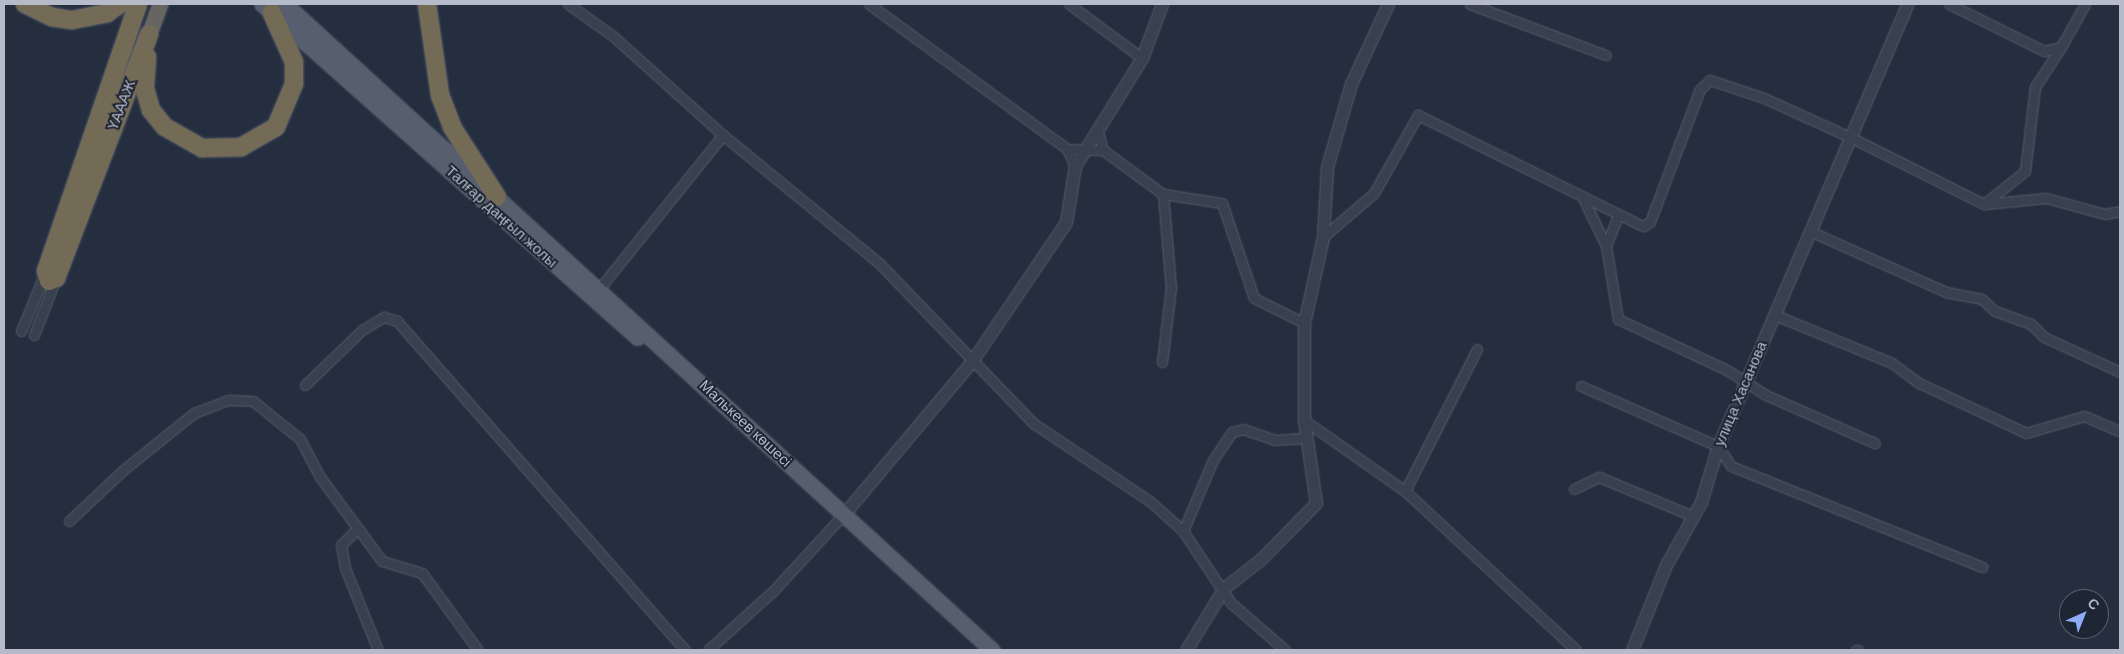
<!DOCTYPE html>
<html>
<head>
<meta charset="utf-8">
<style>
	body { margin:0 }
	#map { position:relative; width:2124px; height:654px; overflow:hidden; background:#252e3e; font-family:"DM Sans",sans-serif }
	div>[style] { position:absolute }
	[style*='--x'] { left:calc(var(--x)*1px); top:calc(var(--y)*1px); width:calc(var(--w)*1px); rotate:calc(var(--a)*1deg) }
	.roads { filter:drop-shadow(0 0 1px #575e6c) drop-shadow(0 0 1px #575e6c) }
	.minor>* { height:9px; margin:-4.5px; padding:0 4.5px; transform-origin:4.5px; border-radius:4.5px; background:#39404e }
	.tertiary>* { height:11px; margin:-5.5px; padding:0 5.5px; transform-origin:5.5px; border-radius:5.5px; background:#39404e }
	.primary>* { height:15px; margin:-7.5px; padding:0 7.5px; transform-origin:7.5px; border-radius:7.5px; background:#575f6e }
	.trunk>* { height:15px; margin:-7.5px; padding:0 7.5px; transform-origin:7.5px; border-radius:7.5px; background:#666562 }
	.motorway>* { height:18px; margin:-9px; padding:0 9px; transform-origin:9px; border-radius:9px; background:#746b56 }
	span { translate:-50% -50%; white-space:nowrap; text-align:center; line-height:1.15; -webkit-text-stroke:4px #1e2533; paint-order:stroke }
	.street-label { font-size:15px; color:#b5bbc9 }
	.frame { position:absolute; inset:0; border:5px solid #b5bbc9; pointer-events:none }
	.north { position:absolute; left:2059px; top:589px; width:50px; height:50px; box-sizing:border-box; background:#1e2533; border:1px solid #5a616f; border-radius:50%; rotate:44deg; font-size:14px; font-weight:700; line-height:20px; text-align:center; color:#b5bbc9 }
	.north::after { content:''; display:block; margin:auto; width:18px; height:22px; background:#8cadf7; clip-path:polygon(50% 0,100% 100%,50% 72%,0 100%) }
</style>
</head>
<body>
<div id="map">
	<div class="roads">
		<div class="minor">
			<div style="--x:568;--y:4;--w:55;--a:35.4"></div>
			<div style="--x:613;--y:36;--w:148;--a:42"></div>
			<div style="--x:723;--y:135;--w:203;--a:39.4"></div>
			<div style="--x:880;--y:264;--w:221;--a:46.1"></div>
			<div style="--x:1033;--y:423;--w:142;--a:33.8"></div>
			<div style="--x:1151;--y:502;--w:43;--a:42.2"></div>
			<div style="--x:1183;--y:531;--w:87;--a:56.3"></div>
			<div style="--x:1231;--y:603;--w:72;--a:41"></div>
			<div style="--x:869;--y:4;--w:245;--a:36.2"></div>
			<div style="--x:1067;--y:149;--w:36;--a:2"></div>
			<div style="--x:1103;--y:150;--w:74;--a:36.3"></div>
			<div style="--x:1163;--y:194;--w:60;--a:8.7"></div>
			<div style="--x:1222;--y:203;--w:100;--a:71.4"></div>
			<div style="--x:1254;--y:298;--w:56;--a:26.6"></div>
			<div style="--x:1069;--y:4;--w:91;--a:36.5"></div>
			<div style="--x:1470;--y:4;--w:145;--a:20.6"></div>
			<div style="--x:1949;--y:4;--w:106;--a:26.3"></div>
			<div style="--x:2044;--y:51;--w:17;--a:-13"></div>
			<div style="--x:2061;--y:47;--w:49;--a:-60.8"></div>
			<div style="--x:1097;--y:129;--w:22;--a:74"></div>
			<div style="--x:1067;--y:149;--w:19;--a:65"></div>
			<div style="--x:1583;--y:198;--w:53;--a:64.4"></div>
			<div style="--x:1985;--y:204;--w:61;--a:-5.6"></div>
			<div style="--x:2046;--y:198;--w:61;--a:15.2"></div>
			<div style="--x:2105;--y:214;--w:15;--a:-11"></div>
			<div style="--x:1618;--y:216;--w:32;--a:112"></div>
			<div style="--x:1606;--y:246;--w:74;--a:80.7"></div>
			<div style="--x:1618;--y:319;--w:120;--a:25.1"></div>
			<div style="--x:1727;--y:370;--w:46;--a:32.7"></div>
			<div style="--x:1766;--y:395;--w:119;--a:23.8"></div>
			<div style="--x:1812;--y:232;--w:147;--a:24.1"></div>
			<div style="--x:1946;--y:292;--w:37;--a:11"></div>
			<div style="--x:1982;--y:299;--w:18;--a:43"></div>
			<div style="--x:1995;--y:311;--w:38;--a:20"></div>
			<div style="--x:2031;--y:324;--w:18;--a:45"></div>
			<div style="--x:2044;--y:337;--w:84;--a:24.7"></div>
			<div style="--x:1323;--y:237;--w:67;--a:-40.8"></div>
			<div style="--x:1374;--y:193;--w:90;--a:-60.6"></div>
			<div style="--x:1418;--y:115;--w:251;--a:26.3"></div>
			<div style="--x:1643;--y:226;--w:8;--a:-30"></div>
			<div style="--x:1650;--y:222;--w:142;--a:-69.4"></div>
			<div style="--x:1700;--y:89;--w:13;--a:-42"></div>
			<div style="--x:1710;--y:80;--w:57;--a:18.4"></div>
			<div style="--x:1764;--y:98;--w:94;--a:24.4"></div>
			<div style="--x:1850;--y:137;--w:150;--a:26.6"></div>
			<div style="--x:1984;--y:204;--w:53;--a:-38.8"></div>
			<div style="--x:2025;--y:171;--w:85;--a:-83.2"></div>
			<div style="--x:2035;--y:87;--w:48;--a:-57"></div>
			<div style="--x:599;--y:289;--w:198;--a:-51.2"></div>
			<div style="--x:1775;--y:315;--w:126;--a:22.3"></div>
			<div style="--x:1892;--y:363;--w:34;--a:37"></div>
			<div style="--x:1919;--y:383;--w:118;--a:25"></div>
			<div style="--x:2026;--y:433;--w:60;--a:-16.3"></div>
			<div style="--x:2084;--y:416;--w:39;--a:23"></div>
			<div style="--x:21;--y:331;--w:63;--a:-67.5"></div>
			<div style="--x:34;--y:335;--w:61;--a:-68.9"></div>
			<div style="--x:1162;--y:362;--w:75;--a:-83.1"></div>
			<div style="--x:1171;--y:288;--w:94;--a:-94.9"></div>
			<div style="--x:305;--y:385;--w:79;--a:-44"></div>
			<div style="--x:362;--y:330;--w:26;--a:-31"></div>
			<div style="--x:384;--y:317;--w:14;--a:17"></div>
			<div style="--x:397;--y:321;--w:437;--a:48.8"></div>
			<div style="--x:1581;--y:386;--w:150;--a:23.7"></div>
			<div style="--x:1718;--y:446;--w:24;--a:57"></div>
			<div style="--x:1731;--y:466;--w:271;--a:21.9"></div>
			<div style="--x:1304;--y:420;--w:123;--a:35.1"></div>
			<div style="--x:1405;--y:491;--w:233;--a:42.9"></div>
			<div style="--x:1574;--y:489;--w:28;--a:-26"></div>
			<div style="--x:1599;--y:477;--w:102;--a:22.5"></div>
			<div style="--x:1405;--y:491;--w:159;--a:-63.1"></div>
			<div style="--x:69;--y:521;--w:73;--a:-43.3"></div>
			<div style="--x:122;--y:471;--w:92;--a:-38.9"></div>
			<div style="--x:194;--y:413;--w:36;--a:-21"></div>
			<div style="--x:228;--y:400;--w:25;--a:2"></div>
			<div style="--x:253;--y:401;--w:60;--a:39"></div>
			<div style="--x:300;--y:439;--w:43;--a:62.2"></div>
			<div style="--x:320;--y:477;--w:104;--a:53.6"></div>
			<div style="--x:382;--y:561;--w:42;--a:16.7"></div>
			<div style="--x:422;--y:573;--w:95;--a:54"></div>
			<div style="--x:358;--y:528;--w:24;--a:135"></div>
			<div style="--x:341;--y:545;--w:23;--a:80"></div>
			<div style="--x:345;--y:568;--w:88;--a:68.1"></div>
			<div style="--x:1183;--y:531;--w:77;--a:-67.1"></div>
			<div style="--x:1213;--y:460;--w:34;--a:-56"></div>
			<div style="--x:1232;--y:432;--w:11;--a:-15"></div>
			<div style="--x:1243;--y:429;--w:34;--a:19"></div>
			<div style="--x:1275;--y:440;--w:31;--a:-4"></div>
			<div style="--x:708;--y:650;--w:89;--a:-42.3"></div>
			<div style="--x:774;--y:590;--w:102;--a:-47.4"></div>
			<div style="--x:1856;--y:650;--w:2;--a:0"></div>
		</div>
		<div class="tertiary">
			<div style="--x:843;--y:515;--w:201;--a:-50"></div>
			<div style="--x:972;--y:361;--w:168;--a:-55.9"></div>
			<div style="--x:1066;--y:222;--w:57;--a:-80.9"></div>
			<div style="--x:1075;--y:166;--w:127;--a:-58.2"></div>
			<div style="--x:1142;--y:58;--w:58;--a:-69.7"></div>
			<div style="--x:1186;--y:650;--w:73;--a:-58.5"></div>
			<div style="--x:1224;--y:588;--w:47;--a:-38.1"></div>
			<div style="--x:1261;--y:559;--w:78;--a:-45.5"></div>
			<div style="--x:1316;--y:503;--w:84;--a:-98.2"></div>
			<div style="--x:1304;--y:420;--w:97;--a:-90"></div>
			<div style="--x:1304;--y:323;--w:88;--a:-77.5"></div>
			<div style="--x:1323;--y:237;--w:70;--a:-86.7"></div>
			<div style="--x:1327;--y:167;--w:86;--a:-73.9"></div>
			<div style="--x:1351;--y:84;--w:88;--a:-65.2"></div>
			<div style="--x:1632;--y:650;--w:92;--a:-68.2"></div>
			<div style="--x:1666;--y:565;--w:72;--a:-60.9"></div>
			<div style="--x:1701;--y:502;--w:59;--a:-73.1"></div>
			<div style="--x:1718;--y:446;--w:481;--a:-66.8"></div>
		</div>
		<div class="primary">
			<div style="--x:262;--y:4;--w:502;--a:41.61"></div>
			<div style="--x:285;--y:4;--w:958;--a:42.42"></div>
		</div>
		<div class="trunk">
			<div style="--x:149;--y:34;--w:32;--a:-70"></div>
		</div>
		<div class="motorway">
			<div style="--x:25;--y:4;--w:30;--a:26"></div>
			<div style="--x:52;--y:17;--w:20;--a:9"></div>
			<div style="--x:72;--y:20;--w:36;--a:-11"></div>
			<div style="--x:107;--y:13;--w:16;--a:-35"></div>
			<div style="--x:138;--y:4;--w:282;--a:109"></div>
			<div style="--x:46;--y:271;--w:10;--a:73"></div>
			<div style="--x:49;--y:281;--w:8;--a:-23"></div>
			<div style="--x:56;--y:278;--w:261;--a:-69.1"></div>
			<div style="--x:427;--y:4;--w:92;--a:81.9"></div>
			<div style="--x:440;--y:95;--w:34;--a:69"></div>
			<div style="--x:452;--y:127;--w:83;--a:57.3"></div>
			<div style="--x:147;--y:57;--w:32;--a:94"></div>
			<div style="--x:145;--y:89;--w:22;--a:74"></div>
			<div style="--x:151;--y:110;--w:22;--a:51"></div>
			<div style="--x:165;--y:127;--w:43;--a:29.6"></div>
			<div style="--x:202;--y:148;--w:39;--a:-1"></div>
			<div style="--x:241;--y:147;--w:40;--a:-29.7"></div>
			<div style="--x:276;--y:127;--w:47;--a:-67.3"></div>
			<div style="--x:294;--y:84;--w:22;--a:-90"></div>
			<div style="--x:294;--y:62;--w:54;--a:-114.2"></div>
		</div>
	</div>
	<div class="street-label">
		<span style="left:122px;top:105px;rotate:-69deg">ҮАААЖ</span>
		<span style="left:501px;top:217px;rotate:42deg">Талғар даңғыл жолы</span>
		<span style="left:1741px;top:394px;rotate:-67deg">улица Хасанова</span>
		<span style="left:745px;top:424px;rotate:43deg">Малькеев көшесі</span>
	</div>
	<div class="frame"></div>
	<div class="north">С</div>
</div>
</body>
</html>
